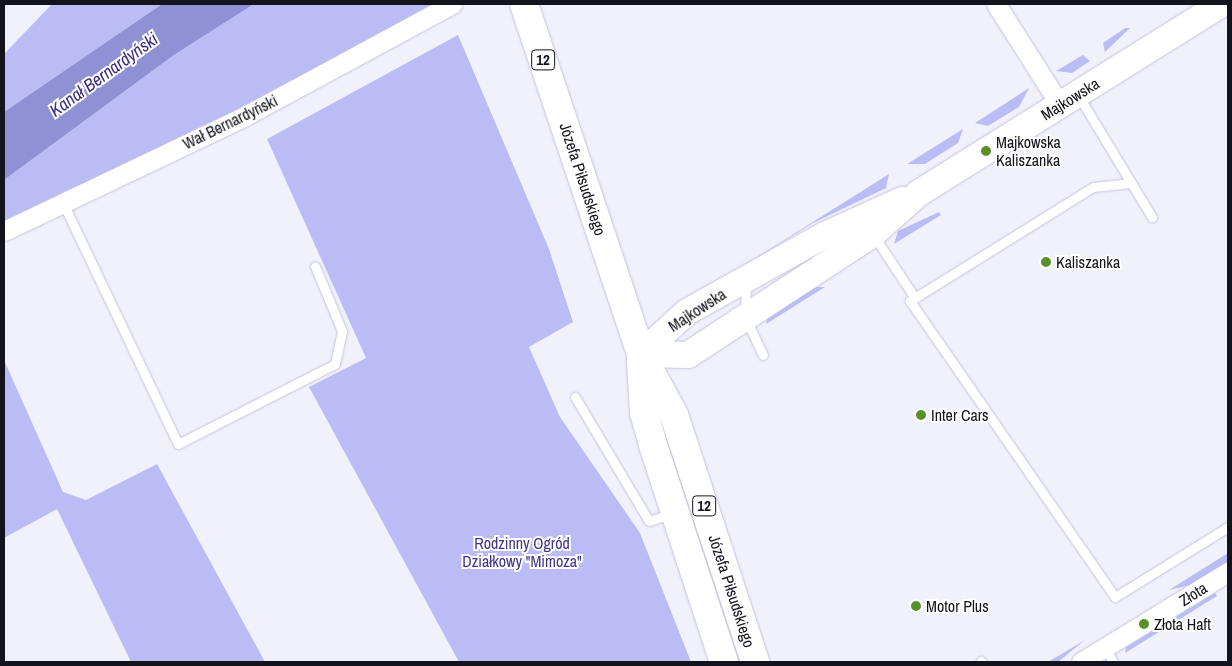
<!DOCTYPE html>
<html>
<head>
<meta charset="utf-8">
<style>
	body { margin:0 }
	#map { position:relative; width:1232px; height:666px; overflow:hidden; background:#f1f1fc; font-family:"Archivo Narrow",sans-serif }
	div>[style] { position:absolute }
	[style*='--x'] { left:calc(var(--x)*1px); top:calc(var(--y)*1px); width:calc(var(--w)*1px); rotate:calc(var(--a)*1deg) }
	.green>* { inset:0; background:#bbbcf6 }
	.water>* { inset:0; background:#9090d4 }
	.roads { filter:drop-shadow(0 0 1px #c3c4dd) drop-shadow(0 0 1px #c3c4dd) }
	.lane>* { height:9px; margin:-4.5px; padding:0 4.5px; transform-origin:4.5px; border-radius:4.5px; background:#fff }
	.street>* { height:19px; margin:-9.5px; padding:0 9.5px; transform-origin:9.5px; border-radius:9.5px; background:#fff }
	.secondary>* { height:26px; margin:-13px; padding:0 13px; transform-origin:13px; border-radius:13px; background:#fff }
	.primary>* { height:28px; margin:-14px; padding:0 14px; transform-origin:14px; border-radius:14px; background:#fff }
	.dots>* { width:14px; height:14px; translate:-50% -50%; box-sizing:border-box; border:2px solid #fff; border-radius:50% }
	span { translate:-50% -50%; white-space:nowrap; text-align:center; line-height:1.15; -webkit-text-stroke:4px #fff; paint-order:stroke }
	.shield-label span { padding:1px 4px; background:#fff; border:1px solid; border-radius:4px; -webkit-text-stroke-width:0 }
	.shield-label { font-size:15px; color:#13131c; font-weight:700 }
	.street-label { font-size:16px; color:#13131c }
	.poi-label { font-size:16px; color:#13131c }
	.left { translate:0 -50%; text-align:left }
	.park-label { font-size:16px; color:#3f3686 }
	.water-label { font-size:18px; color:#392e7e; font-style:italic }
	.frame { position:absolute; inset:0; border:5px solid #13131c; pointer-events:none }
</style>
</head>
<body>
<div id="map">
	<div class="green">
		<div style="clip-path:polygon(52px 4px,162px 4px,4px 112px,4px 54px)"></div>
		<div style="clip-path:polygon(254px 4px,436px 4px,214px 122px,4px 221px,4px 180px,174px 55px)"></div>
		<div style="clip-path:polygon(1125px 28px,1130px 28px,1105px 52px,1103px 43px)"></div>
		<div style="clip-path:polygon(458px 35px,549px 249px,573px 322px,529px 347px,560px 417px,640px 533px,691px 662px,459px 662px,309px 387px,366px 358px,267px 139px)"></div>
		<div style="clip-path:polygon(1083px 55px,1090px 61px,1072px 73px,1056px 71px)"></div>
		<div style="clip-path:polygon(1029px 88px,1019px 107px,988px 126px,975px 123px)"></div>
		<div style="clip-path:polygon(963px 129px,958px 143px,925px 164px,907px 164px)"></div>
		<div style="clip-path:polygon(889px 174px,886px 188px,813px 223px,703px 291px)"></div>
		<div style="clip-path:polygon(939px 212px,941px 215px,894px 244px,898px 231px)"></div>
		<div style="clip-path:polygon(816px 287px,825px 287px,766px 324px,768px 316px)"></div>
		<div style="clip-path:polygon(4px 360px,63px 492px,86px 500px,157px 464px,265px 662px,131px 662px,57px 509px,4px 538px)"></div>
		<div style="clip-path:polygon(1228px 553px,1228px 562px,1190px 585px,1169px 590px)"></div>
		<div style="clip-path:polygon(1215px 593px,1217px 596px,1125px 653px,1126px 647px)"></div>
		<div style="clip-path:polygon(1085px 640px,1058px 662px,1048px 662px)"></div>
	</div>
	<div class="water">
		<div style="clip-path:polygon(162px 4px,254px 4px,174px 55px,4px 180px,4px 112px)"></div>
	</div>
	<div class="roads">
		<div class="lane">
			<div style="--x:1078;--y:95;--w:143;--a:58.8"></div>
			<div style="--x:1131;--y:183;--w:38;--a:174"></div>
			<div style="--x:1093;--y:187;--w:216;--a:148.1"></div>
			<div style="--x:910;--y:301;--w:360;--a:55.3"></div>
			<div style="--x:1115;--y:597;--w:133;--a:-31.8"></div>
			<div style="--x:63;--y:203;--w:267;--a:64.5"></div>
			<div style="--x:178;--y:444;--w:176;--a:-27"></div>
			<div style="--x:335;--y:364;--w:34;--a:-78"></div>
			<div style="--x:342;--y:331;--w:70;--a:-112.6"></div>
			<div style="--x:874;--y:236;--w:74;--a:56.5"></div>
			<div style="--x:746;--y:283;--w:34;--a:92"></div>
			<div style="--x:745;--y:317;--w:42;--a:64.7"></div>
			<div style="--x:575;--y:397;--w:144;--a:59.2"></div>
			<div style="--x:649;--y:521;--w:25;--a:-18"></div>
			<div style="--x:1105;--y:648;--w:16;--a:60"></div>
			<div style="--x:981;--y:661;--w:1;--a:45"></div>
		</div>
		<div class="street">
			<div style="--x:996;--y:4;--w:120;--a:57.6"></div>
			<div style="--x:4;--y:231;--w:265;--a:-25.5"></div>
			<div style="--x:243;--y:117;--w:238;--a:-28.4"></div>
			<div style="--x:1081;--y:662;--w:172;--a:-31.5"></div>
		</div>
		<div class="secondary">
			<div style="--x:641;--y:354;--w:47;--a:1.2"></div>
			<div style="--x:688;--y:355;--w:221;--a:-33.2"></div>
			<div style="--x:873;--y:234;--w:62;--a:-41.7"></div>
			<div style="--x:919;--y:193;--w:357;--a:-32"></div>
			<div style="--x:641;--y:354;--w:62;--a:-42.4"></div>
			<div style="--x:687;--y:312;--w:158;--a:-29.2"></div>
			<div style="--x:825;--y:235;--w:85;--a:-24.4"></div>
		</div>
		<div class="primary">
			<div style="--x:524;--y:4;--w:369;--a:71.5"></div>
			<div style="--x:641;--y:354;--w:69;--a:61.6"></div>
			<div style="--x:674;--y:415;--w:260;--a:71.8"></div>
			<div style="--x:641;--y:361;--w:52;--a:86.7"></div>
			<div style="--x:644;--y:413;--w:33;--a:74"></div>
			<div style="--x:653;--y:445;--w:228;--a:71.9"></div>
		</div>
	</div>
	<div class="dots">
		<div style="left:986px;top:151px;background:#59902b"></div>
		<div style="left:1046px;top:262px;background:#59902b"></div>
		<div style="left:921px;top:415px;background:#59902b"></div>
		<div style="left:916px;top:606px;background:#59902b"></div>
		<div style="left:1144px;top:624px;background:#59902b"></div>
	</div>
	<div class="shield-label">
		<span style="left:543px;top:60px">12</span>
		<span style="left:704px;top:506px">12</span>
	</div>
	<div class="street-label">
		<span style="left:1070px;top:99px;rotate:-32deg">Majkowska</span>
		<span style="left:230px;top:122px;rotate:-26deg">Wał Bernardyński</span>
		<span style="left:583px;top:179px;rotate:72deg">Józefa Piłsudskiego</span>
		<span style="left:697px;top:310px;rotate:-33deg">Majkowska</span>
		<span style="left:732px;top:591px;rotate:72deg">Józefa Piłsudskiego</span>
		<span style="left:1193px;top:594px;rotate:-32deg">Złota</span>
	</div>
	<div class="poi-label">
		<span class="left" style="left:996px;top:151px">Majkowska<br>Kaliszanka</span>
		<span class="left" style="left:1056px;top:262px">Kaliszanka</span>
		<span class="left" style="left:931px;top:415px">Inter Cars</span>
		<span class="left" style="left:926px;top:606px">Motor Plus</span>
		<span class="left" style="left:1154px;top:624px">Złota Haft</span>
	</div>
	<div class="park-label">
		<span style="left:522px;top:552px">Rodzinny Ogród<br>Działkowy "Mimoza"</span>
	</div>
	<div class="water-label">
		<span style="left:104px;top:75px;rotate:-36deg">Kanał Bernardyński</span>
	</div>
	<div class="frame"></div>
</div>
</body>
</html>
